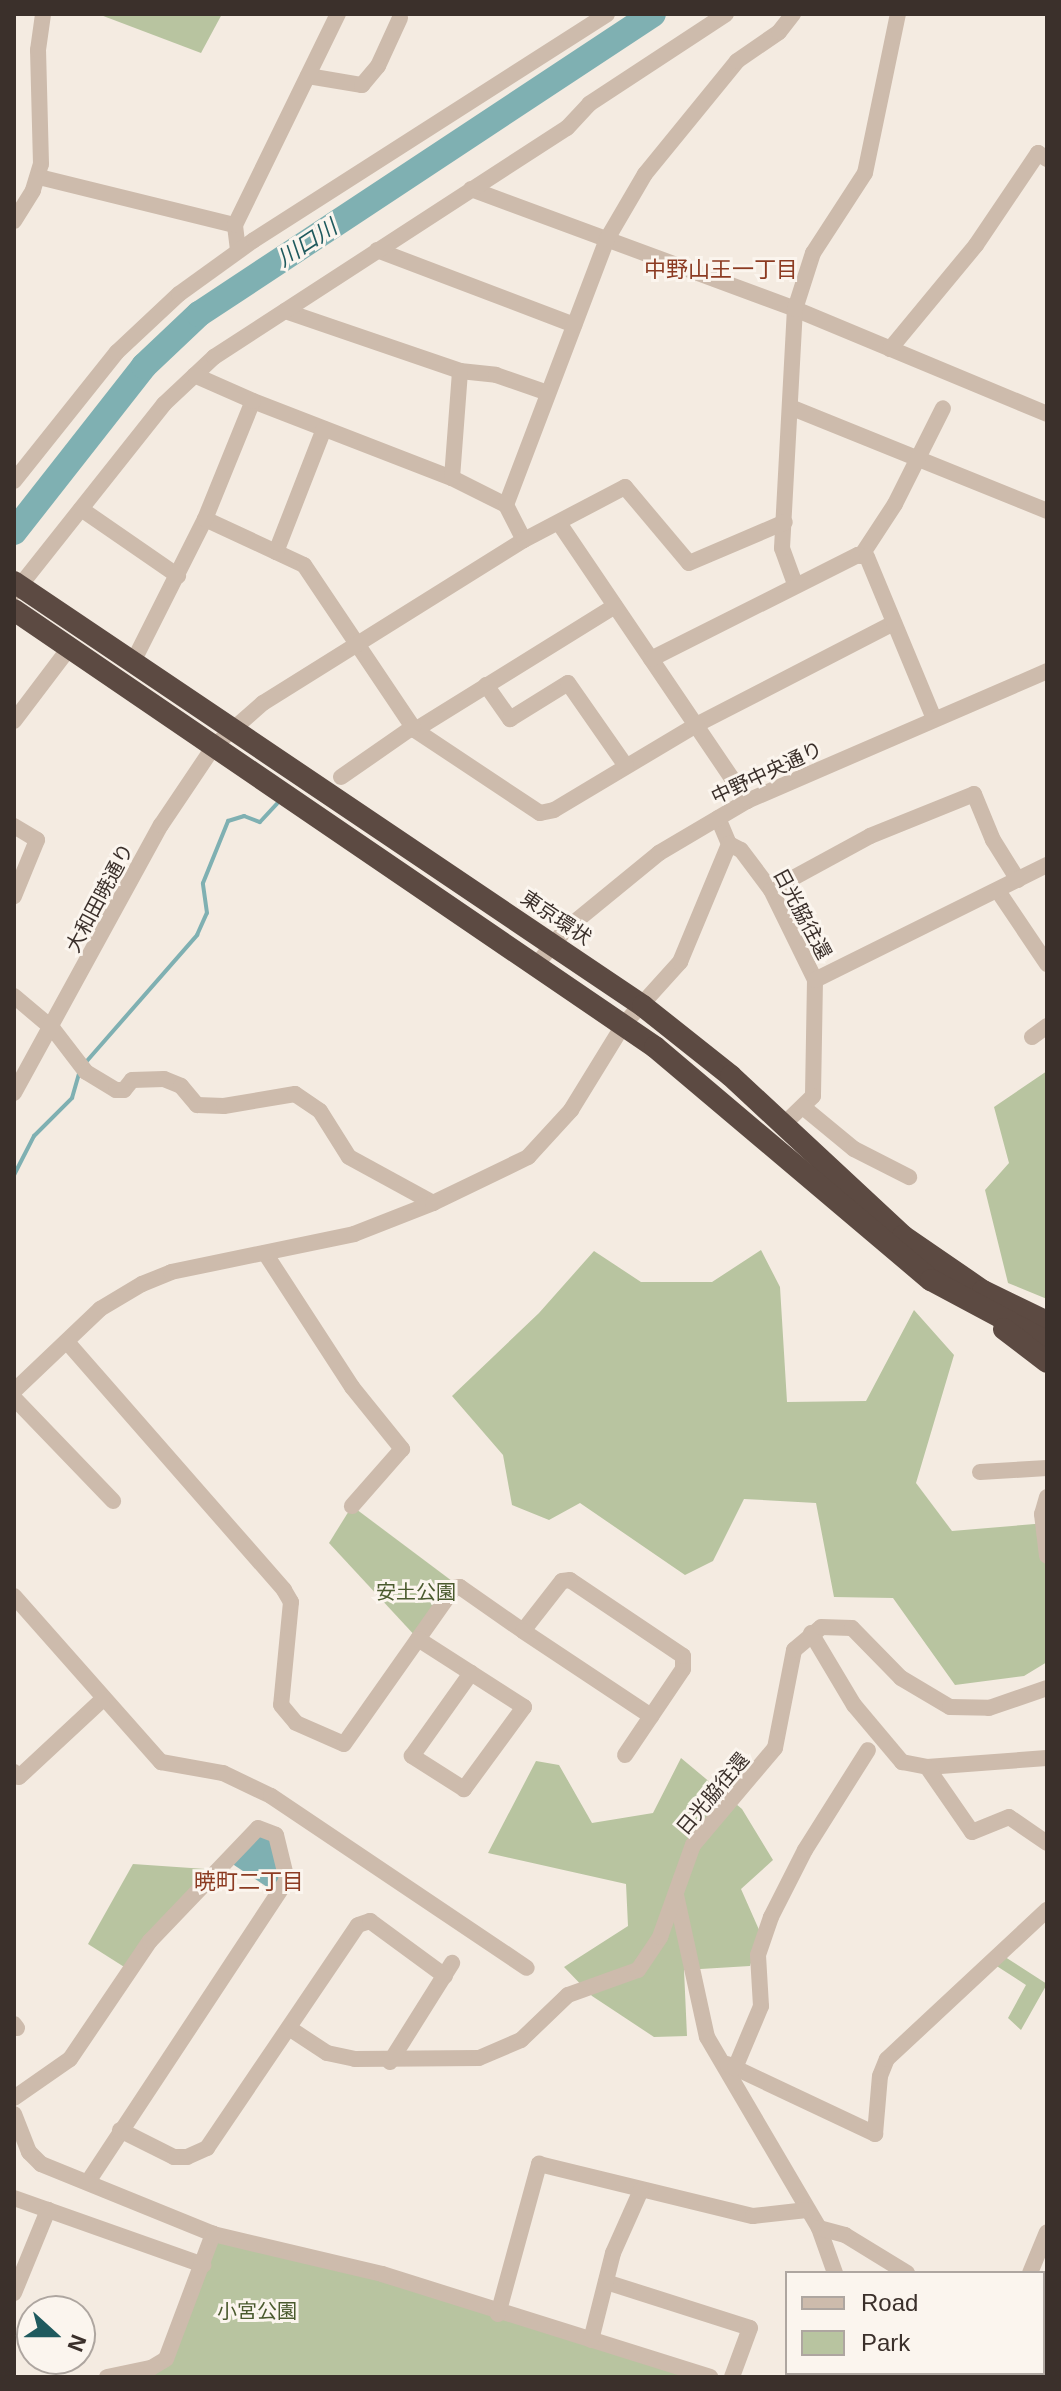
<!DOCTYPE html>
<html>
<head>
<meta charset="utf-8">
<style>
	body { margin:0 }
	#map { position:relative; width:1061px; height:2391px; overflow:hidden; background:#f4ebe1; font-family:Helvetica,"Noto Sans JP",sans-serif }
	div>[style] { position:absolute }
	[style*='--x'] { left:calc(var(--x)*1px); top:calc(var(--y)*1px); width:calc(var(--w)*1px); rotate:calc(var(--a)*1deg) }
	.green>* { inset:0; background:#b8c4a0 }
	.water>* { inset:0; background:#7fb0b2 }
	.stream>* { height:4px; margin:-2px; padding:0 2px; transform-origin:2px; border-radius:2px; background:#7fb0b2 }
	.river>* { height:26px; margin:-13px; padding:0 13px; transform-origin:13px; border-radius:13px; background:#7fb0b2 }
	.minor>* { height:16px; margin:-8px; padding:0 8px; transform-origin:8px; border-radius:8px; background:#cdbbac }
	.highway>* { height:22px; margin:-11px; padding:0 11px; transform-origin:11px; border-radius:11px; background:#5c4a42 }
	span { translate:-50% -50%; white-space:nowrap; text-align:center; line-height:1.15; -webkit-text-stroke:6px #fbf5ee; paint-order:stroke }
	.street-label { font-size:20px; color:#3b302b }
	.park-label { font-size:20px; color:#4a5a2e }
	.water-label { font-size:22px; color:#1f5a5e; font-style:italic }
	.neighbourhood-label { font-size:22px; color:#8c3b22 }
	.frame { position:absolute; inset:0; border:16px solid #3b302b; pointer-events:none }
	.legend { position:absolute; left:785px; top:2271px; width:260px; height:104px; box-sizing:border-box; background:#fbf5ee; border:2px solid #aea6a0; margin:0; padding:10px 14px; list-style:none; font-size:24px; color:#3b302b }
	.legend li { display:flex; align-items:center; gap:16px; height:40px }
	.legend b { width:40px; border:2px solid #aea6a0 }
	.north { position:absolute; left:16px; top:2295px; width:80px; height:80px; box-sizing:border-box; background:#fbf5ee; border:2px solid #aea6a0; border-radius:50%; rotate:111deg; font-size:22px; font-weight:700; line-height:32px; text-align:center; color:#3b302b }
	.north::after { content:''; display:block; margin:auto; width:28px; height:36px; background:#1f5a5e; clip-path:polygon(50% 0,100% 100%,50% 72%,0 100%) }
</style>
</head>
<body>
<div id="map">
	<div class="green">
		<div style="clip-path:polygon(98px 14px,222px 14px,201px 53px)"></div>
		<div style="clip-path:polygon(1047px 1071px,1045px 1212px,1047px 1299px,1008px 1283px,985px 1190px,1009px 1163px,994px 1107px)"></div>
		<div style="clip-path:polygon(761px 1250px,780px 1287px,787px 1402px,866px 1401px,914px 1310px,954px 1355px,916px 1483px,952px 1531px,1047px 1523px,1047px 1662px,1024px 1676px,955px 1685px,893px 1598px,834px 1597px,816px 1503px,744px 1499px,713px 1561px,685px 1575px,580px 1503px,549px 1520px,512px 1505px,503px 1455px,452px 1396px,539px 1313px,594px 1251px,641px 1282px,712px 1282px)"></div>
		<div style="clip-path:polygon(352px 1506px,460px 1587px,418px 1639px,329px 1543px)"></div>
		<div style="clip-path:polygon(681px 1758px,742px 1809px,773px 1860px,741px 1889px,760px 1932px,750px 1966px,684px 1970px,687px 2036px,654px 2037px,592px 1996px,564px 1967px,628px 1926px,626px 1884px,488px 1853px,536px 1761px,559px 1765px,592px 1823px,653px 1813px)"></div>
		<div style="clip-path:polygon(133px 1864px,220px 1870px,129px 1970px,88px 1944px)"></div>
		<div style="clip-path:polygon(1002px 1955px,1047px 1984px,1021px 2030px,1008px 2018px,1026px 1985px,992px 1963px)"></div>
		<div style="clip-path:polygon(213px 2234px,710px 2373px,722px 2377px,107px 2377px,166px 2359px)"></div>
	</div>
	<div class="water">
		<div style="clip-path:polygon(258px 1828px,284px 1856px,279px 1895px,228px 1861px)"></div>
	</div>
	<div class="stream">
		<div style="--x:86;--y:1062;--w:169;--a:-48.8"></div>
		<div style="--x:197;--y:935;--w:24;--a:-66"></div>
		<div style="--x:207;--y:913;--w:30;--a:-98"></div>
		<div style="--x:203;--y:883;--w:67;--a:-68"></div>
		<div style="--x:228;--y:821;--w:17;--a:-17"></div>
		<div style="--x:244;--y:816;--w:17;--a:21"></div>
		<div style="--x:260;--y:822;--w:25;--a:-47"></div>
		<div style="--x:14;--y:1175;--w:44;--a:-62.9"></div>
		<div style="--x:34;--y:1136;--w:54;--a:-45"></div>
		<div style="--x:72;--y:1098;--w:25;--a:-74"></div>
	</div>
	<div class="river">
		<div style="--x:14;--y:532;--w:211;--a:-51.9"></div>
		<div style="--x:144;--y:366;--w:76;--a:-43.4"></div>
		<div style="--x:199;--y:314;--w:544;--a:-33.46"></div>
	</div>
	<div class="minor">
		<div style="--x:308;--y:76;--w:55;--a:9.5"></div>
		<div style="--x:362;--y:85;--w:25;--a:-50"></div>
		<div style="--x:378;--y:66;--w:53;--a:-65.4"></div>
		<div style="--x:39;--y:177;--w:202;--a:13.8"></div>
		<div style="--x:471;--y:189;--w:346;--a:20.3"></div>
		<div style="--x:795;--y:309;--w:273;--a:22.6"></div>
		<div style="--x:14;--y:221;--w:36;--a:-58"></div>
		<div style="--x:33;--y:190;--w:27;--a:-73"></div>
		<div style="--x:41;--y:164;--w:114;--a:-91.5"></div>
		<div style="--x:38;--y:50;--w:36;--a:-82"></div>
		<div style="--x:238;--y:250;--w:25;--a:-97"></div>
		<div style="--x:235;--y:225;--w:235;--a:-64"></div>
		<div style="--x:377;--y:250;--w:211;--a:20.8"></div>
		<div style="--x:285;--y:311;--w:185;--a:18.9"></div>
		<div style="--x:460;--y:371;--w:36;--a:6"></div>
		<div style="--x:496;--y:375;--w:55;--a:19.1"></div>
		<div style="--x:890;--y:349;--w:135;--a:-50.4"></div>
		<div style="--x:976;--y:245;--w:111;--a:-56"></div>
		<div style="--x:1038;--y:153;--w:11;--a:34"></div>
		<div style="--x:253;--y:401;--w:213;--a:21.2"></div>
		<div style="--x:452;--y:478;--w:60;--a:26.6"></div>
		<div style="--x:506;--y:505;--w:39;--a:63"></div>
		<div style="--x:790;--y:407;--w:277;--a:22"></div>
		<div style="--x:452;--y:478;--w:107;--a:-85.7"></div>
		<div style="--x:14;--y:481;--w:165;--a:-51.4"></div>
		<div style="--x:117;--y:352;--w:85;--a:-43.1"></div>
		<div style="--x:179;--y:294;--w:92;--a:-35.8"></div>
		<div style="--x:254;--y:240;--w:419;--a:-32.6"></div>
		<div style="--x:506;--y:505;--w:285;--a:-69.2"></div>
		<div style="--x:607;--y:239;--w:75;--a:-59.7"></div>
		<div style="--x:645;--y:174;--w:146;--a:-50.8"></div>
		<div style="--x:737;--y:61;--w:51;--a:-34.6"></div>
		<div style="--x:779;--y:32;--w:23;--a:-52"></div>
		<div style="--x:81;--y:509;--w:118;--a:34.6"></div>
		<div style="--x:205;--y:519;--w:109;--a:24.9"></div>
		<div style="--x:304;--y:565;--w:199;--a:56.1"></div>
		<div style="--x:415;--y:730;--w:150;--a:33.6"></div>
		<div style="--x:540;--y:813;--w:14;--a:-12"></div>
		<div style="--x:554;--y:810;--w:165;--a:-30.9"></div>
		<div style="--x:696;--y:725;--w:220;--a:-27.3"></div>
		<div style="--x:559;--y:523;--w:336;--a:55.9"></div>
		<div style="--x:276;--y:552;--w:132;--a:-68.7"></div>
		<div style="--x:861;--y:556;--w:62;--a:-56.8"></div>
		<div style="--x:895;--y:504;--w:107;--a:-63.4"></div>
		<div style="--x:795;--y:584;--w:38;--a:-110"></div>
		<div style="--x:782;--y:548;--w:239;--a:-86.9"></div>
		<div style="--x:795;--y:309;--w:59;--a:-72.2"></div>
		<div style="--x:813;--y:253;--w:95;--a:-57"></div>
		<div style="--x:865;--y:173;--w:162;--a:-78.3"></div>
		<div style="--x:15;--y:592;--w:240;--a:-51.6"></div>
		<div style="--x:164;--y:404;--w:69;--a:-43.2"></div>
		<div style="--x:214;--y:357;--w:421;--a:-33"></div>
		<div style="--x:567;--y:128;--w:33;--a:-47"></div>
		<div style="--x:589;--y:104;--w:164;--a:-33.3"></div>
		<div style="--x:651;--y:659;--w:232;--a:-26.7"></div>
		<div style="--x:858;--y:555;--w:9;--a:13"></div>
		<div style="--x:867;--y:557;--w:175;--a:67.5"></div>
		<div style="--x:133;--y:662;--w:160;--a:-63.3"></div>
		<div style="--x:205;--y:519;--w:127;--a:-67.9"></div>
		<div style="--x:253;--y:401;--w:64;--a:-156.2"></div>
		<div style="--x:486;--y:685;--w:42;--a:54.8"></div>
		<div style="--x:510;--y:719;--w:68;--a:-31.8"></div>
		<div style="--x:568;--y:683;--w:101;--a:55.1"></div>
		<div style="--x:14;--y:721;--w:93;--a:-52.9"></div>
		<div style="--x:415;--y:730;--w:235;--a:-31.8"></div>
		<div style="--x:341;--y:777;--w:88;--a:-34.8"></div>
		<div style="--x:718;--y:818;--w:28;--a:67"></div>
		<div style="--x:729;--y:844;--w:13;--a:27"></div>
		<div style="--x:741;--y:850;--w:50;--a:53.1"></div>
		<div style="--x:771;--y:890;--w:100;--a:63.9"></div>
		<div style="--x:815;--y:980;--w:116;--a:91"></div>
		<div style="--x:813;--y:1096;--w:43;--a:135.9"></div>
		<div style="--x:14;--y:826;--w:27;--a:31"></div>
		<div style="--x:37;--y:840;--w:61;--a:112.3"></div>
		<div style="--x:771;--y:890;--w:113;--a:-28.6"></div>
		<div style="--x:870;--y:836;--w:112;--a:-22"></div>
		<div style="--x:974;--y:794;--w:50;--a:67.6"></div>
		<div style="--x:993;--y:840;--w:47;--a:58"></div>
		<div style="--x:998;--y:891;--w:88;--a:56.1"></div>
		<div style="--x:537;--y:964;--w:44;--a:-50.5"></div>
		<div style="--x:565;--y:930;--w:122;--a:-39.3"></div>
		<div style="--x:659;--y:853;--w:102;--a:-30.6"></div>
		<div style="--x:747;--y:801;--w:327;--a:-23.4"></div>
		<div style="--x:815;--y:980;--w:259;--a:-26.4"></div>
		<div style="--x:14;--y:996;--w:51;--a:40.2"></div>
		<div style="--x:53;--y:1029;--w:54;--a:52.5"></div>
		<div style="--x:86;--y:1072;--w:35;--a:31"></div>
		<div style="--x:116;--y:1090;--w:8;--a:0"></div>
		<div style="--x:124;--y:1090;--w:13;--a:-51"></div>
		<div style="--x:132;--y:1080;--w:32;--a:-2"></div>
		<div style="--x:164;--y:1079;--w:18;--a:22"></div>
		<div style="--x:181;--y:1086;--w:25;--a:50"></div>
		<div style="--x:197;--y:1105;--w:27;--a:2"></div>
		<div style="--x:224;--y:1106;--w:72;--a:-9.6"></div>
		<div style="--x:295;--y:1094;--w:30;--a:34"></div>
		<div style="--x:320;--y:1111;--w:54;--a:57.8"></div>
		<div style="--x:349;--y:1157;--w:96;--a:28.7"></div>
		<div style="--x:1032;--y:1037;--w:19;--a:-36"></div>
		<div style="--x:14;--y:1093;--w:306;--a:-61.3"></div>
		<div style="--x:161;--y:825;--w:95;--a:-56.1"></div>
		<div style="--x:214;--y:746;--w:65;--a:-41.3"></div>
		<div style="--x:263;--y:703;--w:308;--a:-32"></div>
		<div style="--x:524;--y:540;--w:114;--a:-27.7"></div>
		<div style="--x:625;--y:487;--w:99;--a:49.9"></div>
		<div style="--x:689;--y:563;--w:104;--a:-23.1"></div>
		<div style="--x:803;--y:1107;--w:66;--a:39.5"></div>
		<div style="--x:854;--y:1149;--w:62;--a:27"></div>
		<div style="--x:265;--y:1253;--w:160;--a:57"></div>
		<div style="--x:352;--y:1387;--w:80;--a:51.1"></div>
		<div style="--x:402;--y:1449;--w:76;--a:131.3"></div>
		<div style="--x:68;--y:1343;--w:328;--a:48.8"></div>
		<div style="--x:284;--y:1590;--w:14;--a:60"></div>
		<div style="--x:291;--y:1602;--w:103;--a:95.5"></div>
		<div style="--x:281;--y:1705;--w:23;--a:50"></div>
		<div style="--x:296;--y:1723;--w:52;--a:23.6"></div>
		<div style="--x:344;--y:1744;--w:191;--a:-54.8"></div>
		<div style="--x:454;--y:1588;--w:6;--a:-9"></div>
		<div style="--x:460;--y:1587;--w:77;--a:34.9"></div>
		<div style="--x:14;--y:1391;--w:119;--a:-43.6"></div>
		<div style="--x:100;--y:1309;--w:49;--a:-30.8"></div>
		<div style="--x:142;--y:1284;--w:31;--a:-22"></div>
		<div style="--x:171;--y:1272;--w:187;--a:-11.7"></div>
		<div style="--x:354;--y:1234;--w:85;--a:-21.4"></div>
		<div style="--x:433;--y:1203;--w:106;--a:-25.8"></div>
		<div style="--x:528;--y:1157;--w:64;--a:-47.5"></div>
		<div style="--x:571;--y:1110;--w:101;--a:-58.4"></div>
		<div style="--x:624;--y:1024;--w:84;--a:-47.9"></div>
		<div style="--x:680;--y:962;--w:128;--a:-67.4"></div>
		<div style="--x:14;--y:1398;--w:143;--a:46.1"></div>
		<div style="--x:980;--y:1472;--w:67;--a:-3.4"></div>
		<div style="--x:1047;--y:1497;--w:18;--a:106"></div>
		<div style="--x:1042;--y:1514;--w:42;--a:83.2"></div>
		<div style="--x:14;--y:1596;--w:222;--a:48.5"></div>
		<div style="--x:161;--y:1762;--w:63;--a:10.1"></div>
		<div style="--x:223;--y:1773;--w:53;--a:25.6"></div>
		<div style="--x:271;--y:1796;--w:308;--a:33.9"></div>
		<div style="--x:811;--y:1633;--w:84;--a:59.2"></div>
		<div style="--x:854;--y:1705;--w:75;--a:49.9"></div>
		<div style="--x:902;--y:1762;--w:25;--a:11"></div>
		<div style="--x:927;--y:1767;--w:120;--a:-4.3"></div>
		<div style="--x:418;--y:1639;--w:126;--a:32.7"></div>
		<div style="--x:524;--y:1707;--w:102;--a:126.2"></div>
		<div style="--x:464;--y:1789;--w:62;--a:-147.6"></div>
		<div style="--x:412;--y:1756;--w:102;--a:-54.6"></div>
		<div style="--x:625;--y:1755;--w:104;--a:-56"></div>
		<div style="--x:683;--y:1669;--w:13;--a:-90"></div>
		<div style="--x:683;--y:1656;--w:136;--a:-146.1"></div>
		<div style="--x:570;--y:1580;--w:8;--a:173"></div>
		<div style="--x:562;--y:1581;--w:63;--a:128"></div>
		<div style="--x:523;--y:1631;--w:154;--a:33.6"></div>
		<div style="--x:927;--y:1767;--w:79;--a:55.3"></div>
		<div style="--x:972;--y:1832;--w:40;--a:-22"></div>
		<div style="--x:1009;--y:1817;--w:46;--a:34.4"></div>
		<div style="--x:14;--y:1772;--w:7;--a:45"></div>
		<div style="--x:19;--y:1777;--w:113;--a:-42.9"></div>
		<div style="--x:676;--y:1895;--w:145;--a:77.7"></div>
		<div style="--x:707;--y:2037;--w:221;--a:59.6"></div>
		<div style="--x:819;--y:2228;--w:48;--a:70.4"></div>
		<div style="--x:14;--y:2024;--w:5;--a:53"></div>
		<div style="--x:289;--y:2028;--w:45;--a:33.3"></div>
		<div style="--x:327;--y:2053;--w:29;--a:12"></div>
		<div style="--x:355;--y:2059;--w:124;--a:-0.5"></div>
		<div style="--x:479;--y:2058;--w:46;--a:-23.2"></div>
		<div style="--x:521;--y:2040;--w:65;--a:-43.8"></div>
		<div style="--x:568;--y:1995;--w:74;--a:-19.7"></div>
		<div style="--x:638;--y:1970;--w:40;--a:-56"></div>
		<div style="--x:660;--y:1937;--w:98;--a:-70.3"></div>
		<div style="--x:693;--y:1845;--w:127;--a:-49.8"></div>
		<div style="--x:775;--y:1748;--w:100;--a:-79"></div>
		<div style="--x:794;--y:1650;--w:35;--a:-40"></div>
		<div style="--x:821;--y:1627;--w:31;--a:2"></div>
		<div style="--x:852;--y:1628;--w:70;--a:45.6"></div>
		<div style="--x:901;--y:1678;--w:57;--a:30.6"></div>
		<div style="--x:950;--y:1707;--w:39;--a:1"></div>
		<div style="--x:989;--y:1708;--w:61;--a:-19"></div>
		<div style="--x:390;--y:2062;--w:117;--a:-57.9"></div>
		<div style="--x:727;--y:2064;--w:164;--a:25.3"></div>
		<div style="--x:875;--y:2134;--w:58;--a:-85.1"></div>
		<div style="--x:880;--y:2076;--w:18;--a:-68"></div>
		<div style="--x:887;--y:2059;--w:219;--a:-43"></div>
		<div style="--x:735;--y:2068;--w:67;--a:-67.2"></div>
		<div style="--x:761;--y:2006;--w:51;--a:-93.4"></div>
		<div style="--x:758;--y:1955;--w:40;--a:-71.1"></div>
		<div style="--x:771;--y:1917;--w:75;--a:-63.1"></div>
		<div style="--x:805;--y:1850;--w:118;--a:-57.8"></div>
		<div style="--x:14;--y:2098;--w:68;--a:-34.9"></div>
		<div style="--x:70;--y:2059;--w:143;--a:-55.9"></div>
		<div style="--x:150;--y:1941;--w:156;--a:-46.3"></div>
		<div style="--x:258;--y:1828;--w:19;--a:21"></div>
		<div style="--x:276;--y:1835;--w:46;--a:76.3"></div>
		<div style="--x:287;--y:1880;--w:359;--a:123.4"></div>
		<div style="--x:14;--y:2114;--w:41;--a:68.5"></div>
		<div style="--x:29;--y:2152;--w:17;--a:45"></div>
		<div style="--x:41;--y:2164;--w:186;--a:22.1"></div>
		<div style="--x:213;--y:2234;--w:174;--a:13.3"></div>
		<div style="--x:382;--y:2274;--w:344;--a:17.4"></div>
		<div style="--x:120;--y:2130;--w:60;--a:26.6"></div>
		<div style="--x:174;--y:2157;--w:13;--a:0"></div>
		<div style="--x:187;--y:2157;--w:22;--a:-24"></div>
		<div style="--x:207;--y:2148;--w:269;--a:-55.9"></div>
		<div style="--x:358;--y:1925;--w:13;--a:-18"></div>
		<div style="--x:370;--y:1921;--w:93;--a:36.3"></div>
		<div style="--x:14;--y:2198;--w:201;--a:19.5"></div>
		<div style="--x:819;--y:2228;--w:27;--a:15"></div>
		<div style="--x:845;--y:2235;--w:73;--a:31.5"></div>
		<div style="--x:1030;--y:2273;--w:44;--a:-67.5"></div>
		<div style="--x:606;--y:2282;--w:151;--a:17.7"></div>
		<div style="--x:750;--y:2328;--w:52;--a:110.2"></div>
		<div style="--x:14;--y:2293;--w:90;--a:-67.7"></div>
		<div style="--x:498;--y:2314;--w:156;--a:-74.7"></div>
		<div style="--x:539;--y:2164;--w:220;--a:13.7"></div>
		<div style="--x:753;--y:2216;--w:54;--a:-6.3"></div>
		<div style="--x:591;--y:2340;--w:90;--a:-75.8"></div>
		<div style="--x:613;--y:2253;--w:69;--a:-66"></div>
		<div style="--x:1043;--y:2355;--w:5;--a:37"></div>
		<div style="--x:862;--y:2373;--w:4;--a:90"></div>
		<div style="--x:107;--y:2377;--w:45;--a:-11.6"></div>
		<div style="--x:151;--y:2368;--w:17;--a:-31"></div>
		<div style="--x:166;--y:2359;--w:134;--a:-69.4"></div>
	</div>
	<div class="highway">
		<div style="--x:14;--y:582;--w:759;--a:33.98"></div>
		<div style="--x:643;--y:1006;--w:112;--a:38.5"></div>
		<div style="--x:731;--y:1076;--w:235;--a:42.9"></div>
		<div style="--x:903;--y:1236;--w:97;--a:34.5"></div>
		<div style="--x:983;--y:1291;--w:71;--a:25.8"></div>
		<div style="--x:14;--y:610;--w:776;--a:34.28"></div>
		<div style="--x:655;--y:1047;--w:361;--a:40.2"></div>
		<div style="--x:931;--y:1280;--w:132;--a:28.1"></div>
		<div style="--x:1004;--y:1329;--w:54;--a:37.5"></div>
	</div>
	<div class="street-label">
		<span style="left:767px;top:773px;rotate:-25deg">中野中央通り</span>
		<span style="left:100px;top:898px;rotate:-62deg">大和田暁通り</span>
		<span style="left:802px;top:914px;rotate:62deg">日光脇往還</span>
		<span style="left:556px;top:918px;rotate:34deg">東京環状</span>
		<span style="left:713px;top:1794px;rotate:-50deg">日光脇往還</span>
	</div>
	<div class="park-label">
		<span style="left:416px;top:1592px">安土公園</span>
		<span style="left:257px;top:2311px">小宮公園</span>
	</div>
	<div class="water-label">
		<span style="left:307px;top:243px;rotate:-33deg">川口川</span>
	</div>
	<div class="neighbourhood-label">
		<span style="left:721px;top:270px">中野山王一丁目</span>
		<span style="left:249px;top:1882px">暁町二丁目</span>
	</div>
	<div class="frame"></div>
	<ul class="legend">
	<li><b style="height:10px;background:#cdbbac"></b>Road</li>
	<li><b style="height:22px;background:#b8c4a0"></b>Park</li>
	</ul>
	<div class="north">N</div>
</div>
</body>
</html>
